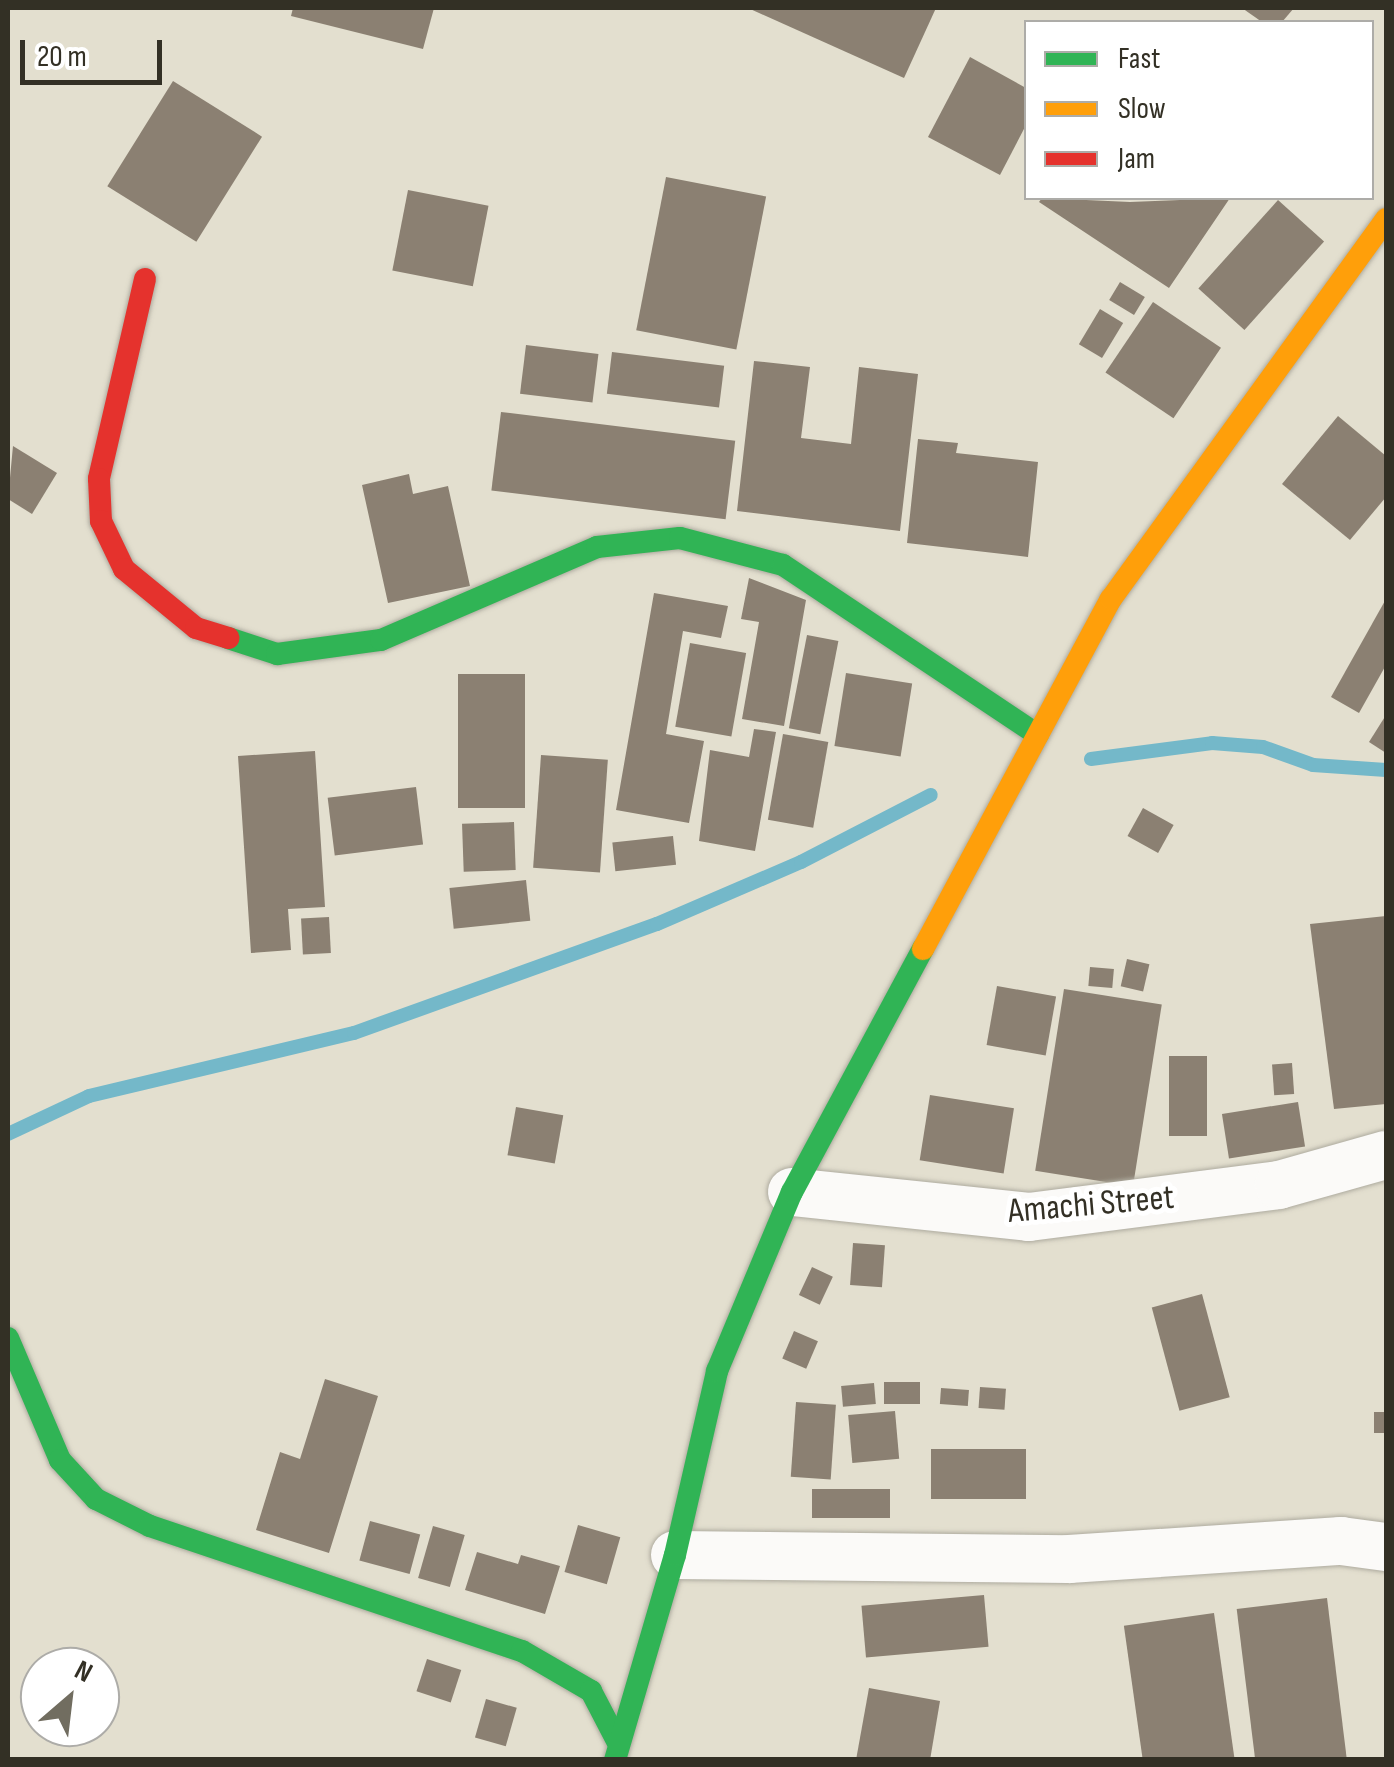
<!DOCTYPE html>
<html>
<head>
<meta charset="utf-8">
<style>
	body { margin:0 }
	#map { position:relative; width:1394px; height:1767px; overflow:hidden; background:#e3dfcf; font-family:"Sofia Sans Condensed",sans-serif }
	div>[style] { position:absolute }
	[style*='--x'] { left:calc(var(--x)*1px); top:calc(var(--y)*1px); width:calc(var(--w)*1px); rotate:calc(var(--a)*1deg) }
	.stream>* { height:14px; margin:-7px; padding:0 7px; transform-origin:7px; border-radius:7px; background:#74b8c9 }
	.building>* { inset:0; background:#8b8072; transform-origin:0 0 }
	.roads { filter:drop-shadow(0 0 2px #aeab9f) drop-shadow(0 0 2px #aeab9f) }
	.street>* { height:48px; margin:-24px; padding:0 24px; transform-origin:24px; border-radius:24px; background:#fbfaf8 }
	.fast>* { height:22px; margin:-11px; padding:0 11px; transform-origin:11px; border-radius:11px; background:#30b455 }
	.slow>* { height:22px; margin:-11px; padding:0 11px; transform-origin:11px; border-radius:11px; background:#ff9f0a }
	.jam>* { height:22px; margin:-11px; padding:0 11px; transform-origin:11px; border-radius:11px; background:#e5322d }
	span { translate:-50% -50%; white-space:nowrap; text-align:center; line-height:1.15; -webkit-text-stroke:10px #fff; paint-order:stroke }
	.street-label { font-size:35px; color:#333025 }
	.frame { position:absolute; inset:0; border:10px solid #333025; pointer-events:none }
	.legend { position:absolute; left:1024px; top:20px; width:350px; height:180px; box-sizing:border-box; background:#fff; border:2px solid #adaca8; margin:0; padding:12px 18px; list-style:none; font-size:30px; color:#333025 }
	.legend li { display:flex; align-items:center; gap:20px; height:50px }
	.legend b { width:50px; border:2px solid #adaca8 }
	.north { position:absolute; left:20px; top:1647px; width:100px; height:100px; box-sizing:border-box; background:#fff; border:2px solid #adaca8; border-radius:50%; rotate:28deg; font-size:28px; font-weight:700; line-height:40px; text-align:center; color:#333025 }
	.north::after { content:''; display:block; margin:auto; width:35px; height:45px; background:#716d60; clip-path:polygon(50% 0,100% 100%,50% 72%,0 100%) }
	.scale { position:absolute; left:20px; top:40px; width:142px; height:45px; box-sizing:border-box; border:5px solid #333025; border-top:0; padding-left:12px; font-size:30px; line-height:35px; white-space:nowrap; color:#333025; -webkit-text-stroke:8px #fff; paint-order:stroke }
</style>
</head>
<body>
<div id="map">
	<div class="stream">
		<div style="--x:1091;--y:759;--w:122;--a:-7.5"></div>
		<div style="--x:1212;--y:743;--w:51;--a:4.5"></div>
		<div style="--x:1263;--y:747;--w:53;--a:19.8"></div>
		<div style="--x:1313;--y:765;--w:73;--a:3.9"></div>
		<div style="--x:8;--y:1134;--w:89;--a:-25.1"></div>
		<div style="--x:89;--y:1096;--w:272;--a:-13.4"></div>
		<div style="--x:354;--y:1033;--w:322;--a:-19.8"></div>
		<div style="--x:657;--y:924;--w:157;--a:-23.3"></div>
		<div style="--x:801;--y:862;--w:146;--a:-27.3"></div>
	</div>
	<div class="building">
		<div style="clip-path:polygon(293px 8px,434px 8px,423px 49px,291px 16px)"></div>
		<div style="clip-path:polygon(748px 8px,936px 8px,904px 78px)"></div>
		<div style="clip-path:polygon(1242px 8px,1294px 8px,1282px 22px,1262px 22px)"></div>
		<div style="clip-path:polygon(970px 57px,1026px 88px,1026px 125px,1000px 175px,928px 137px)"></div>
		<div style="left:173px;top:81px;width:105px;height:124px;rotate:32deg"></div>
		<div style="left:666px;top:177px;width:102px;height:156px;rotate:11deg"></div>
		<div style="left:408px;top:190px;width:82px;height:82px;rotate:11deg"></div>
		<div style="clip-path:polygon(1042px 198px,1130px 202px,1230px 198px,1169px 288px,1039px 202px)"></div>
		<div style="left:1278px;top:200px;width:62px;height:119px;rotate:42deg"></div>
		<div style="left:1120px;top:282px;width:29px;height:21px;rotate:31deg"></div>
		<div style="left:1153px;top:302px;width:82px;height:85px;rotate:34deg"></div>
		<div style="left:1100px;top:309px;width:27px;height:41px;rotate:31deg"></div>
		<div style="left:526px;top:345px;width:73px;height:49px;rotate:7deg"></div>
		<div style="left:612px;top:352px;width:113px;height:42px;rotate:7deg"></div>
		<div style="clip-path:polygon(754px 361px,810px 367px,801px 438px,851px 444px,859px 367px,918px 374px,900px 531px,737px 511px)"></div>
		<div style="left:501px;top:412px;width:236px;height:79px;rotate:7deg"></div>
		<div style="clip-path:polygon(1338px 416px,1386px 456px,1386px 497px,1350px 540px,1282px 484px)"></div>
		<div style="clip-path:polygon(918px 439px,958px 443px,956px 453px,1038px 462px,1028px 557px,907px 543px)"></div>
		<div style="clip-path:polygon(13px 446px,57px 473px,32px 514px,8px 499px)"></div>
		<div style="clip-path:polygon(409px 474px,413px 494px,448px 486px,470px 586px,388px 603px,362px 485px)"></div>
		<div style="clip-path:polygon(749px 578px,806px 600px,784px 726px,742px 719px,759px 622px,741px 619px)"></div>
		<div style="clip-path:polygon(654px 593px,728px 606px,721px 638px,683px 631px,666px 734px,704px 741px,689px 823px,616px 810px)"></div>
		<div style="clip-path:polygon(1386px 599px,1386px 665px,1359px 713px,1331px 697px)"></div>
		<div style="left:807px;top:635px;width:32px;height:95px;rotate:11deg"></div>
		<div style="left:690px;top:643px;width:57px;height:85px;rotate:10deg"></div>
		<div style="left:846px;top:673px;width:67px;height:74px;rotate:9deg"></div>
		<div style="left:458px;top:674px;width:67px;height:134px"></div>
		<div style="clip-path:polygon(1386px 715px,1386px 753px,1369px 742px)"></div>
		<div style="clip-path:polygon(754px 729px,776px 732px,755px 851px,699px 841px,710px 750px,749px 757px)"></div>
		<div style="left:783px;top:734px;width:46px;height:87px;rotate:10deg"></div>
		<div style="clip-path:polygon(315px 751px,325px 907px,288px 909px,291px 950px,251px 953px,238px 756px)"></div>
		<div style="left:541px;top:755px;width:67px;height:113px;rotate:4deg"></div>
		<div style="left:416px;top:787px;width:58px;height:89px;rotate:83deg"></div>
		<div style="left:1143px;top:808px;width:35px;height:32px;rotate:29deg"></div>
		<div style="left:514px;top:822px;width:48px;height:52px;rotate:88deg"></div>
		<div style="left:673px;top:836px;width:29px;height:61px;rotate:84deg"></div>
		<div style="left:526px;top:880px;width:41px;height:77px;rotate:84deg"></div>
		<div style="clip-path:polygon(1386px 916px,1386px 1104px,1334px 1109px,1310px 924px)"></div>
		<div style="left:329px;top:917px;width:36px;height:28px;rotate:87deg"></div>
		<div style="left:1127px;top:959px;width:23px;height:28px;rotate:13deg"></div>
		<div style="left:1090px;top:967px;width:24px;height:19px;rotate:5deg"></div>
		<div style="left:997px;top:986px;width:60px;height:60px;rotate:10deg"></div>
		<div style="left:1064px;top:989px;width:99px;height:184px;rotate:9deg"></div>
		<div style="left:1169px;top:1056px;width:38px;height:80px"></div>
		<div style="left:1292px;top:1063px;width:31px;height:20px;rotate:86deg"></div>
		<div style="left:930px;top:1095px;width:85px;height:66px;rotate:9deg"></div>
		<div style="left:1298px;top:1102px;width:45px;height:77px;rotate:81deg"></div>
		<div style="left:516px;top:1107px;width:48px;height:49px;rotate:10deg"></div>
		<div style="left:853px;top:1243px;width:32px;height:42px;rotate:4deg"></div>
		<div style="left:812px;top:1267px;width:23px;height:31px;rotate:25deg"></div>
		<div style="left:1202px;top:1294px;width:107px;height:52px;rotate:75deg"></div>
		<div style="left:794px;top:1331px;width:26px;height:30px;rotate:23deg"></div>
		<div style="clip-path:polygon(325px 1379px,378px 1396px,329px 1553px,256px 1530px,280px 1452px,300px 1459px)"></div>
		<div style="left:884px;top:1382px;width:36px;height:22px"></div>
		<div style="left:874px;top:1383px;width:21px;height:33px;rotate:85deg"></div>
		<div style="left:980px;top:1387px;width:26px;height:21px;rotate:4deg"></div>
		<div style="left:941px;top:1388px;width:28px;height:16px;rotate:4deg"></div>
		<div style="left:796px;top:1402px;width:40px;height:75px;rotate:4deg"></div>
		<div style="left:895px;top:1411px;width:48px;height:47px;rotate:85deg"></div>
		<div style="left:1386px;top:1412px;width:21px;height:12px;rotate:90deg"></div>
		<div style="left:931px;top:1449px;width:95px;height:50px"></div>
		<div style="left:890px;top:1489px;width:29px;height:78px;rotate:90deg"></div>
		<div style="left:370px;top:1521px;width:52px;height:41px;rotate:15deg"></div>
		<div style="left:578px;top:1525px;width:44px;height:49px;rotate:16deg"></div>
		<div style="left:433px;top:1526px;width:33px;height:54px;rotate:16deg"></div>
		<div style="clip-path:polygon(477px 1552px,518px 1564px,521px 1555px,560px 1566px,545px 1614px,465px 1590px)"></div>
		<div style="left:984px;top:1595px;width:52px;height:123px;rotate:85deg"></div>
		<div style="left:1327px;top:1598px;width:163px;height:91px;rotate:83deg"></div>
		<div style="left:1214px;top:1613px;width:148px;height:91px;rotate:82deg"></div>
		<div style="left:427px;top:1659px;width:36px;height:34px;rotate:18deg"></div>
		<div style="clip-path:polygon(869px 1688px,940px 1701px,930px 1760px,856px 1760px)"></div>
		<div style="left:486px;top:1699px;width:32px;height:40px;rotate:16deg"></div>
	</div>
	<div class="roads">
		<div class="street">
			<div style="--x:792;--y:1192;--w:238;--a:6"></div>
			<div style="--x:1029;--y:1217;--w:252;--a:-7.3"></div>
			<div style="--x:1279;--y:1185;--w:111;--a:-15.7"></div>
			<div style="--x:675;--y:1555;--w:394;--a:0.6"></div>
			<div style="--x:1069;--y:1559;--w:273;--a:-3.8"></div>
			<div style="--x:1341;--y:1541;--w:45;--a:7.6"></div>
		</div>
		<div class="fast">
			<div style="--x:228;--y:638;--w:52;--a:18.1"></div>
			<div style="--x:277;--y:654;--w:105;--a:-7.7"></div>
			<div style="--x:381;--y:640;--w:235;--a:-23.3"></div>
			<div style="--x:597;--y:547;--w:83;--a:-6.2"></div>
			<div style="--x:680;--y:538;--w:106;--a:14.7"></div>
			<div style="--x:783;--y:565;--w:306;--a:33.7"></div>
			<div style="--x:8;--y:1338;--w:133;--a:66.9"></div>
			<div style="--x:60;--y:1460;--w:53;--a:47.3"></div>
			<div style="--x:96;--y:1499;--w:60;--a:26.6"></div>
			<div style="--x:150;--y:1526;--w:392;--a:18.6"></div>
			<div style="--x:522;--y:1651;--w:80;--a:30.1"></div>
			<div style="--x:591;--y:1691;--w:56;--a:62.5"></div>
			<div style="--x:615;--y:1760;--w:214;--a:-73.7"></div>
			<div style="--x:675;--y:1555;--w:189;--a:-77.1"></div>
			<div style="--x:717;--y:1371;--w:194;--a:-67.3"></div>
			<div style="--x:792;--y:1192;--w:276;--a:-61.7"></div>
		</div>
		<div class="slow">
			<div style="--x:923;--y:949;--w:397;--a:-61.8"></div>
			<div style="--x:1111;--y:599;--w:469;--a:-54.1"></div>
		</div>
		<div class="jam">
			<div style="--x:145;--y:279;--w:205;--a:103"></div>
			<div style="--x:99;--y:479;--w:42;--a:87.3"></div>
			<div style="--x:101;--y:521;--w:53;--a:64.4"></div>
			<div style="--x:124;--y:569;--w:93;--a:39.3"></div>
			<div style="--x:196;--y:628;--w:34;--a:17"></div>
		</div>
	</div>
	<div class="street-label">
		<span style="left:1091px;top:1205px;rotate:-5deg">Amachi Street</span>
	</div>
	<div class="frame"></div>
	<ul class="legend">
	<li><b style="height:12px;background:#30b455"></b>Fast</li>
	<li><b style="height:12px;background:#ff9f0a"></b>Slow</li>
	<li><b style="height:12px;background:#e5322d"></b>Jam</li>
	</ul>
	<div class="north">N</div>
	<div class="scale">20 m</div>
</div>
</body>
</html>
